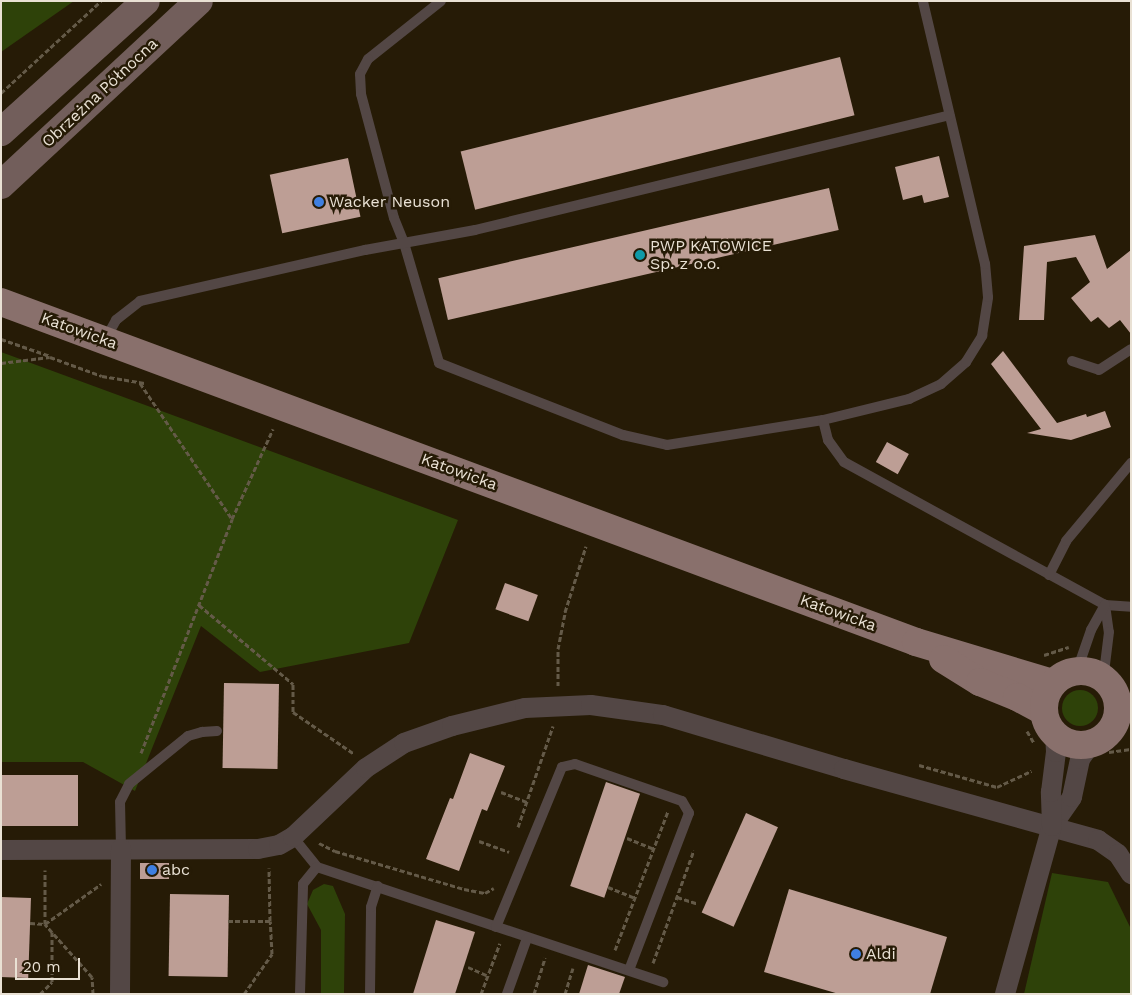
<!DOCTYPE html>
<html>
<head>
<meta charset="utf-8">
<style>
	body { margin:0 }
	#map { position:relative; width:1132px; height:995px; overflow:hidden; background:#261b06; font-family:"Work Sans",sans-serif }
	div>[style] { position:absolute }
	[style*='--x'] { left:calc(var(--x)*1px); top:calc(var(--y)*1px); width:calc(var(--w)*1px); rotate:calc(var(--a)*1deg) }
	.green>* { inset:0; background:#2e4209 }
	.round { border-radius:50% }
	.building>* { inset:0; background:#bd9e95; transform-origin:0 0 }
	.path>* { height:3px; margin-top:-1.5px; transform-origin:0; background:repeating-linear-gradient(90deg,#645a48 0 5px,transparent 0 7.5px) }
	.lane>* { height:10px; margin:-5px; padding:0 5px; transform-origin:5px; border-radius:5px; background:#534745 }
	.street>* { height:20px; margin:-10px; padding:0 10px; transform-origin:10px; border-radius:10px; background:#534745 }
	.secondary>* { height:28px; margin:-14px; padding:0 14px; transform-origin:14px; border-radius:14px; background:#725e5b }
	.primary>* { height:28px; margin:-14px; padding:0 14px; transform-origin:14px; border-radius:14px; background:#89706c }
	.primary>.ring { margin:-14px; padding:0; box-sizing:content-box; background:none; border:28px solid #89706c; border-radius:50% }
	.dots>* { width:14px; height:14px; translate:-50% -50%; box-sizing:border-box; border:2px solid #261b06; border-radius:50% }
	span { translate:-50% -50%; white-space:nowrap; text-align:center; line-height:1.15; -webkit-text-stroke:5px #261b06; paint-order:stroke }
	.street-label { font-size:16px; color:#e9e1d4 }
	.poi-label { font-size:16px; color:#e9e1d4 }
	.left { translate:0 -50%; text-align:left }
	.frame { position:absolute; inset:0; border:2px solid #e9e1d4; pointer-events:none }
	.scale { position:absolute; left:15px; top:958px; width:65px; height:22px; box-sizing:border-box; border:2px solid #e9e1d4; border-top:0; padding-left:6px; font-size:15px; line-height:18px; white-space:nowrap; color:#e9e1d4; -webkit-text-stroke:4px #261b06; paint-order:stroke }
</style>
</head>
<body>
<div id="map">
	<div class="green">
		<div style="clip-path:polygon(1px 1px,74px 1px,1px 52px)"></div>
		<div style="clip-path:polygon(1px 352px,458px 520px,409px 643px,260px 672px,201px 626px,135px 791px,83px 762px,1px 762px)"></div>
		<div class="round" style="left:1062px;top:690px;width:36px;height:36px"></div>
		<div style="clip-path:polygon(1052px 873px,1108px 882px,1131px 929px,1131px 994px,1024px 994px)"></div>
		<div style="clip-path:polygon(324px 884px,333px 886px,345px 914px,344px 994px,321px 994px,321px 930px,307px 904px,313px 890px)"></div>
	</div>
	<div class="building">
		<div style="left:840px;top:57px;width:60px;height:391px;rotate:76deg"></div>
		<div style="clip-path:polygon(939px 156px,949px 197px,924px 203px,922px 195px,903px 200px,895px 167px)"></div>
		<div style="left:348px;top:158px;width:60px;height:80px;rotate:78deg"></div>
		<div style="left:829px;top:188px;width:43px;height:401px;rotate:77deg"></div>
		<div style="clip-path:polygon(1095px 235px,1107px 269px,1131px 250px,1131px 334px,1120px 320px,1109px 328px,1098px 317px,1091px 322px,1071px 298px,1090px 282px,1076px 257px,1047px 262px,1044px 320px,1019px 320px,1024px 246px)"></div>
		<div style="clip-path:polygon(1003px 351px,1057px 423px,1086px 414px,1087px 417px,1105px 411px,1111px 427px,1071px 440px,1027px 433px,1041px 429px,991px 364px)"></div>
		<div style="left:887px;top:442px;width:25px;height:23px;rotate:29deg"></div>
		<div style="left:505px;top:583px;width:35px;height:28px;rotate:20deg"></div>
		<div style="left:224px;top:683px;width:55px;height:85px;rotate:1deg"></div>
		<div style="clip-path:polygon(470px 753px,505px 766px,487px 811px,482px 809px,459px 871px,426px 859px,450px 798px,453px 799px)"></div>
		<div style="left:1px;top:775px;width:77px;height:51px"></div>
		<div style="left:606px;top:782px;width:36px;height:110px;rotate:19deg"></div>
		<div style="left:746px;top:813px;width:35px;height:109px;rotate:24deg"></div>
		<div style="left:140px;top:863px;width:29px;height:16px"></div>
		<div style="clip-path:polygon(789px 889px,947px 937px,930px 994px,839px 994px,764px 972px)"></div>
		<div style="left:170px;top:894px;width:59px;height:82px;rotate:1deg"></div>
		<div style="left:1px;top:897px;width:30px;height:80px;rotate:2deg"></div>
		<div style="clip-path:polygon(436px 920px,475px 932px,455px 994px,413px 994px)"></div>
		<div style="clip-path:polygon(588px 965px,625px 977px,619px 994px,579px 994px)"></div>
	</div>
	<div class="path">
		<div style="--x:1;--y:93;--w:136;--a:-42.6"></div>
		<div style="--x:1;--y:339;--w:52;--a:19.1"></div>
		<div style="--x:1;--y:363;--w:49;--a:-7"></div>
		<div style="--x:50;--y:357;--w:55;--a:20.1"></div>
		<div style="--x:102;--y:376;--w:43;--a:9.5"></div>
		<div style="--x:140;--y:383;--w:164;--a:55.9"></div>
		<div style="--x:199;--y:605;--w:123;--a:40"></div>
		<div style="--x:293;--y:684;--w:28;--a:90"></div>
		<div style="--x:293;--y:712;--w:73;--a:34.3"></div>
		<div style="--x:1044;--y:655;--w:26;--a:-18"></div>
		<div style="--x:558;--y:686;--w:37;--a:-90"></div>
		<div style="--x:558;--y:649;--w:38;--a:-79"></div>
		<div style="--x:565;--y:612;--w:69;--a:-72.3"></div>
		<div style="--x:1027;--y:731;--w:14;--a:60"></div>
		<div style="--x:1109;--y:752;--w:22;--a:-8"></div>
		<div style="--x:141;--y:753;--w:251;--a:-68.7"></div>
		<div style="--x:232;--y:519;--w:99;--a:-65.5"></div>
		<div style="--x:919;--y:765;--w:81;--a:15.8"></div>
		<div style="--x:997;--y:787;--w:38;--a:-25"></div>
		<div style="--x:501;--y:792;--w:28;--a:21"></div>
		<div style="--x:518;--y:827;--w:107;--a:-70.9"></div>
		<div style="--x:627;--y:838;--w:29;--a:22"></div>
		<div style="--x:479;--y:841;--w:32;--a:20"></div>
		<div style="--x:319;--y:843;--w:18;--a:27"></div>
		<div style="--x:335;--y:851;--w:134;--a:16.4"></div>
		<div style="--x:464;--y:889;--w:21;--a:11"></div>
		<div style="--x:485;--y:893;--w:10;--a:-29"></div>
		<div style="--x:608;--y:887;--w:29;--a:22"></div>
		<div style="--x:677;--y:897;--w:22;--a:18"></div>
		<div style="--x:228;--y:921;--w:42;--a:0"></div>
		<div style="--x:270;--y:921;--w:53;--a:-91.1"></div>
		<div style="--x:30;--y:923;--w:15;--a:4"></div>
		<div style="--x:45;--y:924;--w:54;--a:-90"></div>
		<div style="--x:615;--y:950;--w:149;--a:-69.1"></div>
		<div style="--x:653;--y:963;--w:120;--a:-70.1"></div>
		<div style="--x:468;--y:967;--w:22;--a:24"></div>
		<div style="--x:40;--y:994;--w:17;--a:-45"></div>
		<div style="--x:52;--y:982;--w:50;--a:-90"></div>
		<div style="--x:93;--y:994;--w:17;--a:-93"></div>
		<div style="--x:92;--y:977;--w:71;--a:-131.6"></div>
		<div style="--x:45;--y:924;--w:69;--a:-35.5"></div>
		<div style="--x:244;--y:994;--w:49;--a:-55"></div>
		<div style="--x:272;--y:954;--w:33;--a:-93"></div>
		<div style="--x:481;--y:994;--w:54;--a:-69.6"></div>
		<div style="--x:534;--y:994;--w:38;--a:-73"></div>
		<div style="--x:565;--y:994;--w:27;--a:-73"></div>
	</div>
	<div class="lane">
		<div style="--x:441;--y:1;--w:93;--a:141.5"></div>
		<div style="--x:368;--y:59;--w:17;--a:118"></div>
		<div style="--x:360;--y:74;--w:20;--a:87"></div>
		<div style="--x:361;--y:94;--w:128;--a:75.1"></div>
		<div style="--x:394;--y:218;--w:27;--a:68"></div>
		<div style="--x:404;--y:243;--w:125;--a:73.7"></div>
		<div style="--x:439;--y:363;--w:198;--a:21.4"></div>
		<div style="--x:623;--y:435;--w:45;--a:12.8"></div>
		<div style="--x:667;--y:445;--w:158;--a:-9.1"></div>
		<div style="--x:823;--y:420;--w:89;--a:-13.7"></div>
		<div style="--x:909;--y:399;--w:35;--a:-25"></div>
		<div style="--x:941;--y:384;--w:33;--a:-41"></div>
		<div style="--x:966;--y:362;--w:31;--a:-58"></div>
		<div style="--x:982;--y:336;--w:39;--a:-81"></div>
		<div style="--x:988;--y:297;--w:33;--a:-95"></div>
		<div style="--x:985;--y:264;--w:270;--a:-103.3"></div>
		<div style="--x:105;--y:340;--w:23;--a:-61"></div>
		<div style="--x:116;--y:320;--w:31;--a:-38"></div>
		<div style="--x:140;--y:301;--w:231;--a:-12.8"></div>
		<div style="--x:365;--y:250;--w:112;--a:-10.3"></div>
		<div style="--x:475;--y:230;--w:488;--a:-13.6"></div>
		<div style="--x:1072;--y:361;--w:28;--a:18"></div>
		<div style="--x:1099;--y:370;--w:38;--a:-33"></div>
		<div style="--x:823;--y:420;--w:21;--a:76"></div>
		<div style="--x:828;--y:440;--w:27;--a:54"></div>
		<div style="--x:844;--y:462;--w:298;--a:28.7"></div>
		<div style="--x:1105;--y:605;--w:26;--a:4"></div>
		<div style="--x:1049;--y:575;--w:38;--a:-63"></div>
		<div style="--x:1066;--y:541;--w:102;--a:-50.2"></div>
		<div style="--x:1105;--y:605;--w:27;--a:82"></div>
		<div style="--x:1109;--y:632;--w:35;--a:97"></div>
		<div style="--x:1105;--y:667;--w:15;--a:79"></div>
		<div style="--x:1072;--y:671;--w:12;--a:-48"></div>
		<div style="--x:1080;--y:662;--w:34;--a:-71"></div>
		<div style="--x:1091;--y:630;--w:29;--a:-61"></div>
		<div style="--x:293;--y:837;--w:38;--a:51"></div>
		<div style="--x:317;--y:867;--w:365;--a:18.4"></div>
		<div style="--x:121;--y:849;--w:47;--a:-91.2"></div>
		<div style="--x:120;--y:802;--w:20;--a:-63"></div>
		<div style="--x:129;--y:784;--w:76;--a:-39.1"></div>
		<div style="--x:188;--y:736;--w:15;--a:-16"></div>
		<div style="--x:202;--y:732;--w:15;--a:-4"></div>
		<div style="--x:496;--y:927;--w:173;--a:-67.6"></div>
		<div style="--x:562;--y:767;--w:13;--a:-13"></div>
		<div style="--x:575;--y:764;--w:113;--a:19.1"></div>
		<div style="--x:682;--y:801;--w:14;--a:60"></div>
		<div style="--x:689;--y:813;--w:168;--a:110.9"></div>
		<div style="--x:300;--y:994;--w:110;--a:-88.4"></div>
		<div style="--x:303;--y:884;--w:22;--a:-51"></div>
		<div style="--x:370;--y:994;--w:87;--a:-89.3"></div>
		<div style="--x:371;--y:907;--w:22;--a:-72"></div>
		<div style="--x:507;--y:994;--w:59;--a:-70.3"></div>
	</div>
	<div class="street">
		<div style="--x:1052;--y:826;--w:35;--a:-55"></div>
		<div style="--x:1072;--y:797;--w:39;--a:-78"></div>
		<div style="--x:1080;--y:759;--w:17;--a:-54"></div>
		<div style="--x:1;--y:850;--w:257;--a:-0.2"></div>
		<div style="--x:258;--y:849;--w:21;--a:-11"></div>
		<div style="--x:279;--y:845;--w:16;--a:-30"></div>
		<div style="--x:293;--y:837;--w:100;--a:-43.4"></div>
		<div style="--x:366;--y:768;--w:45;--a:-33.3"></div>
		<div style="--x:404;--y:743;--w:51;--a:-19.5"></div>
		<div style="--x:452;--y:726;--w:75;--a:-13.9"></div>
		<div style="--x:525;--y:708;--w:66;--a:-2.6"></div>
		<div style="--x:591;--y:705;--w:73;--a:7.9"></div>
		<div style="--x:663;--y:715;--w:189;--a:16.6"></div>
		<div style="--x:844;--y:769;--w:264;--a:15.6"></div>
		<div style="--x:1098;--y:840;--w:24;--a:35"></div>
		<div style="--x:1118;--y:854;--w:24;--a:57"></div>
		<div style="--x:120;--y:994;--w:145;--a:-89.6"></div>
		<div style="--x:1005;--y:994;--w:174;--a:-74.4"></div>
		<div style="--x:1052;--y:826;--w:34;--a:-92"></div>
		<div style="--x:1051;--y:792;--w:40;--a:-82.9"></div>
		<div style="--x:1056;--y:752;--w:17;--a:-93"></div>
	</div>
	<div class="secondary">
		<div style="--x:1;--y:132;--w:195;--a:-42.1"></div>
		<div style="--x:1;--y:185;--w:270;--a:-42.9"></div>
	</div>
	<div class="primary">
		<div style="--x:1;--y:302;--w:976;--a:20.38"></div>
		<div style="--x:916;--y:642;--w:143;--a:16.7"></div>
		<div style="--x:943;--y:659;--w:44;--a:31.9"></div>
		<div style="--x:980;--y:682;--w:40;--a:22"></div>
		<div style="--x:1017;--y:697;--w:30;--a:28"></div>
		<div class="ring" style="left:1044px;top:671px;width:46px;height:46px"></div>
	</div>
	<div class="dots">
		<div style="left:319px;top:202px;background:#3f7fe0"></div>
		<div style="left:640px;top:255px;background:#0f9aa8"></div>
		<div style="left:152px;top:870px;background:#3f7fe0"></div>
		<div style="left:856px;top:954px;background:#3f7fe0"></div>
	</div>
	<div class="street-label">
		<span style="left:100px;top:93px;rotate:-43deg">Obrzeżna Północna</span>
		<span style="left:79px;top:331px;rotate:20deg">Katowicka</span>
		<span style="left:459px;top:472px;rotate:20deg">Katowicka</span>
		<span style="left:838px;top:613px;rotate:20deg">Katowicka</span>
	</div>
	<div class="poi-label">
		<span class="left" style="left:329px;top:202px">Wacker Neuson</span>
		<span class="left" style="left:650px;top:255px">PWP KATOWICE<br>Sp. z o.o.</span>
		<span class="left" style="left:162px;top:870px">abc</span>
		<span class="left" style="left:866px;top:954px">Aldi</span>
	</div>
	<div class="frame"></div>
	<div class="scale">20 m</div>
</div>
</body>
</html>
